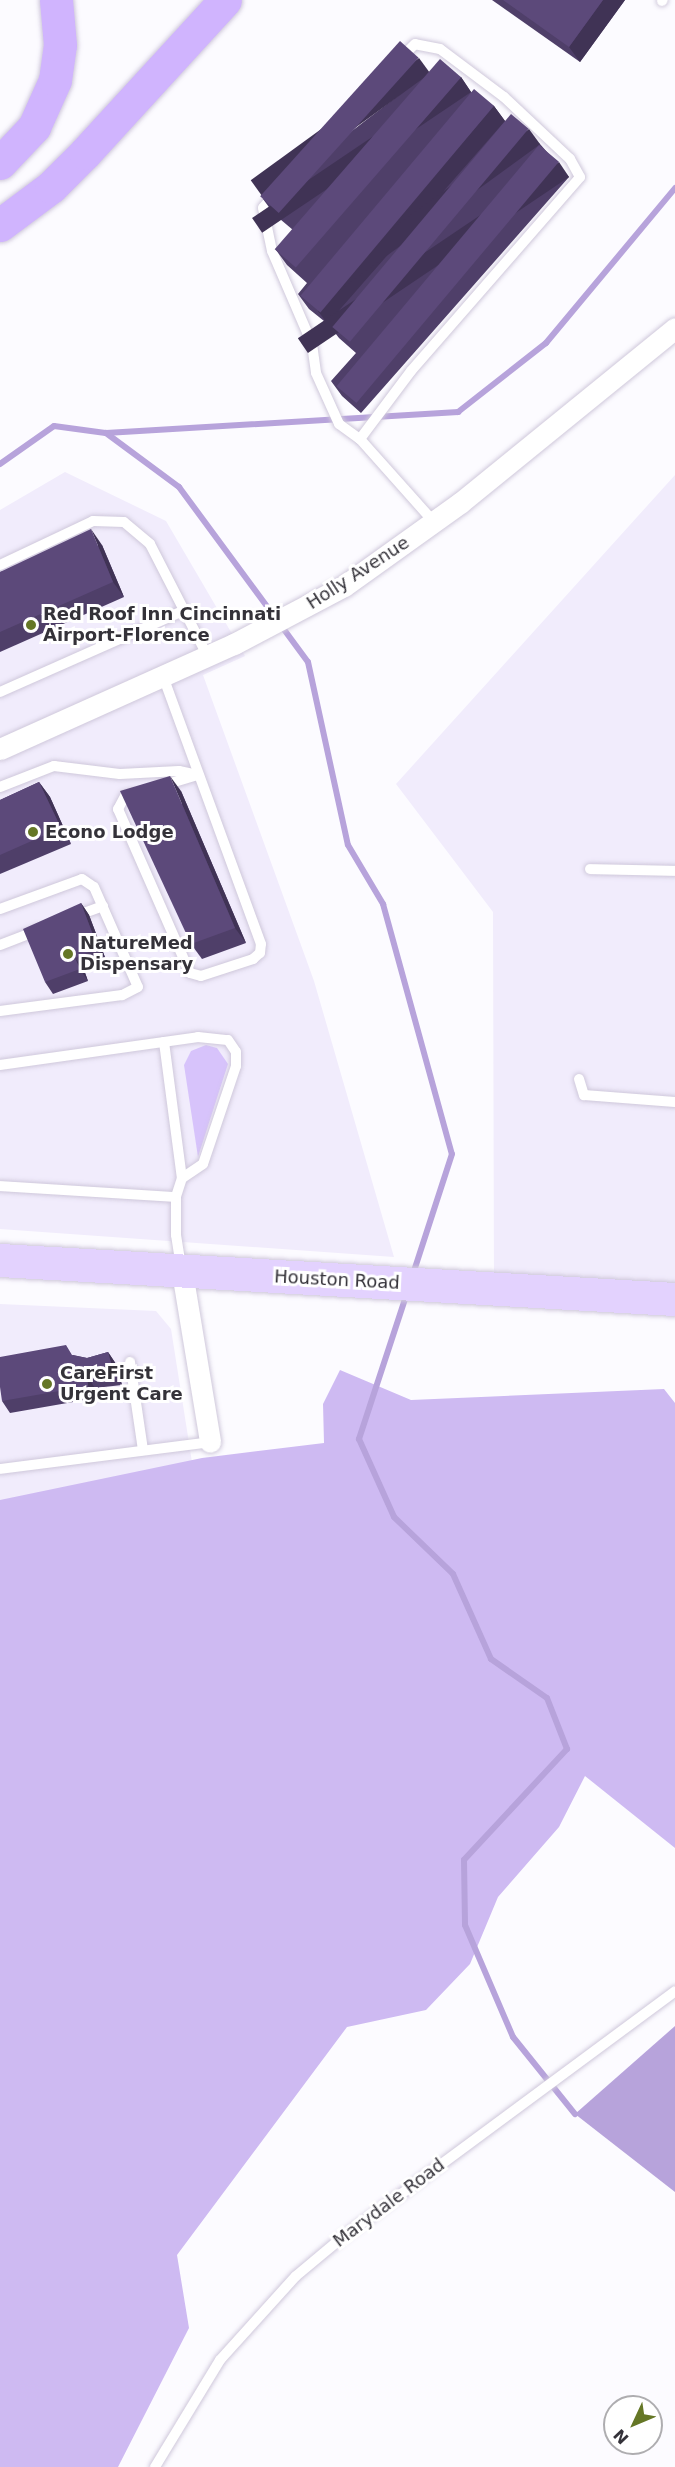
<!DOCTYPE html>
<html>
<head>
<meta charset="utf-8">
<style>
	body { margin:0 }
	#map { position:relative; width:675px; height:2467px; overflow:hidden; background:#fcfbff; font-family:"DejaVu Sans",sans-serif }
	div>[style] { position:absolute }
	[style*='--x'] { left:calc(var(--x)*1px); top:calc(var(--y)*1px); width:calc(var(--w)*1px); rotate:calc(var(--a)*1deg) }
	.built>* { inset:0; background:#f1ecfc }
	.green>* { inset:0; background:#d7c3fb }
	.forest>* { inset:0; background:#cebaf2 }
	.water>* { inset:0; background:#b7a3db }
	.stream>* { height:6px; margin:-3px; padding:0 3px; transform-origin:3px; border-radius:3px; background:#b7a3db }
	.roads { filter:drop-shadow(0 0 2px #cfc8db) drop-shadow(0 0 2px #cfc8db) }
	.service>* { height:10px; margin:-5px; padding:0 5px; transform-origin:5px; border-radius:5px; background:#fff }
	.minor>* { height:21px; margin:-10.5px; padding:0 10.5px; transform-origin:10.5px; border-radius:10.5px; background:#fff }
	.primary>* { height:33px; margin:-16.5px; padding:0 16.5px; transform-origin:16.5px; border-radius:16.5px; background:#e3d2fe }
	.motorway>* { height:33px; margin:-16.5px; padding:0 16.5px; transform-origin:16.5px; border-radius:16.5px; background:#d0b4fe }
	.wall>* { inset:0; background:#4f3f69 }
	.shaded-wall>* { inset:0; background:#403355; transform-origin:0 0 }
	.building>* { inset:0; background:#5c497a; transform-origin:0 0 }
	.dots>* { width:16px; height:16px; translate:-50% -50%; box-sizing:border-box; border:3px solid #fff; border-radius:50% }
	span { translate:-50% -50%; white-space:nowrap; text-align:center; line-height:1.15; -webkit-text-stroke:6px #fff; paint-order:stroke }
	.street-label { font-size:18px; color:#343239 }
	.poi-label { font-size:18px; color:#343239; font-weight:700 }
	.left { translate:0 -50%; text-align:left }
	.north { position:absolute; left:603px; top:2395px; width:60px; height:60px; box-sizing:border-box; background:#fff; border:2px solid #aeadb0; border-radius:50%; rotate:226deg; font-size:16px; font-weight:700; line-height:24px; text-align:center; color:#343239 }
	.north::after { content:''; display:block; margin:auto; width:21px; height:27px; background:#657726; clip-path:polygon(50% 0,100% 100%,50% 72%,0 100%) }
</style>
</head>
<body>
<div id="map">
	<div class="built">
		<div style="clip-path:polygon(65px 472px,166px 521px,245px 656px,203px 675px,314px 981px,394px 1257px,0 1229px,0 510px)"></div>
		<div style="clip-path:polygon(675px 475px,675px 1299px,494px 1289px,493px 912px,396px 784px)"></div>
		<div style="clip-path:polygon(0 1304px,156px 1311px,171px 1329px,192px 1462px,0 1514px)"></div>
	</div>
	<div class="green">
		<div style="clip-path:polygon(206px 1045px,217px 1048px,228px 1064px,198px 1157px,184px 1065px,191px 1051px)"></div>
	</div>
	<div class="forest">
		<div style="clip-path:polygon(340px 1370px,411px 1400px,664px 1389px,675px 1403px,675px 1848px,585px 1776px,559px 1827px,498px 1897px,470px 1964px,426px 2010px,347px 2027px,177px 2255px,189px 2328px,118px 2467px,0 2467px,0 1500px,202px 1458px,324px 1443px,323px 1404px)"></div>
	</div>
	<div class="water">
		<div style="clip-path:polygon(675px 2026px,675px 2192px,575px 2114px)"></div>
	</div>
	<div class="stream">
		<div style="--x:106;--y:433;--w:91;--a:36.5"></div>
		<div style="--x:179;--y:487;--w:217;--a:53.6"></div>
		<div style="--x:308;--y:662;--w:187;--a:77.7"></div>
		<div style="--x:348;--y:845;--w:69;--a:59.3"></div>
		<div style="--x:383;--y:904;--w:259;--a:74.6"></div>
		<div style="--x:452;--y:1154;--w:126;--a:108"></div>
		<div style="--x:0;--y:464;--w:66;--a:-35.1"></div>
		<div style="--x:54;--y:426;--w:52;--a:7.7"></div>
		<div style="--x:106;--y:433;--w:353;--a:-3.4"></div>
		<div style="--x:458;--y:412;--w:112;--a:-38.1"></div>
		<div style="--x:546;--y:343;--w:202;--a:-50.2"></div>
		<div style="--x:407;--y:1293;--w:154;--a:108.2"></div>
		<div style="--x:359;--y:1439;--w:85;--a:65.8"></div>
		<div style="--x:394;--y:1517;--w:82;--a:44"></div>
		<div style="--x:453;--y:1574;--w:93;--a:65.9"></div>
		<div style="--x:491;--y:1659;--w:68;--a:34.9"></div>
		<div style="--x:547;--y:1698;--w:55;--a:68.6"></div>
		<div style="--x:567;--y:1749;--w:151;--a:132.9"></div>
		<div style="--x:464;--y:1860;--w:65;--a:89.1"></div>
		<div style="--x:465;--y:1925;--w:122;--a:66.8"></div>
		<div style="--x:513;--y:2037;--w:99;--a:51.2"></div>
	</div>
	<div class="roads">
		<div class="service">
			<div style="--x:662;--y:1;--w:1;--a:-45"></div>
			<div style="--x:275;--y:194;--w:18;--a:131"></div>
			<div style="--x:263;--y:208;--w:44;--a:78.2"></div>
			<div style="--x:272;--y:251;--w:101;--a:66.7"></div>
			<div style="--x:312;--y:344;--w:29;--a:82"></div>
			<div style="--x:316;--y:373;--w:56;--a:65.7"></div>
			<div style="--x:339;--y:424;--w:26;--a:36"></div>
			<div style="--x:360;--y:439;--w:111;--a:48.3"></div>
			<div style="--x:360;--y:439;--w:85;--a:-53.1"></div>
			<div style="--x:411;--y:371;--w:257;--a:-48.9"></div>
			<div style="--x:580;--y:177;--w:21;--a:-119"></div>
			<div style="--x:570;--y:159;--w:91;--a:-136.8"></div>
			<div style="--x:504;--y:97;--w:80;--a:-143.1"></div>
			<div style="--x:440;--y:49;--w:25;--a:-169"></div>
			<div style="--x:415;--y:44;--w:21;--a:135"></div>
			<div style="--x:0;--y:565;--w:103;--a:-25.3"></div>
			<div style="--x:93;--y:521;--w:31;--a:2"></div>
			<div style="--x:124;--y:522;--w:34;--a:40"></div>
			<div style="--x:150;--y:544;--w:125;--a:62.8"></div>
			<div style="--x:0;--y:692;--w:202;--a:-23.9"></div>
			<div style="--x:161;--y:786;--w:39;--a:-17"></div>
			<div style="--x:0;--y:787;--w:58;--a:-21.3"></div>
			<div style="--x:54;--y:766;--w:66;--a:6.9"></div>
			<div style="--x:120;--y:774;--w:59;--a:-2.9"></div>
			<div style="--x:179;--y:771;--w:19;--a:12"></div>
			<div style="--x:135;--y:794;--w:10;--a:169"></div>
			<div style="--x:125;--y:796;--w:15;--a:118"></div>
			<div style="--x:118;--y:809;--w:179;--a:66.3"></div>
			<div style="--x:190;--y:973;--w:11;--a:15"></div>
			<div style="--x:201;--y:976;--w:55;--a:-18.1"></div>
			<div style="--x:253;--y:959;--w:9;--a:-41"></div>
			<div style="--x:260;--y:953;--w:9;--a:-84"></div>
			<div style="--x:261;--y:944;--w:289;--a:-110.1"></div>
			<div style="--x:590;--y:869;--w:85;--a:1.3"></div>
			<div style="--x:0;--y:909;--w:87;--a:-20.1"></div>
			<div style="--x:82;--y:879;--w:14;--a:34"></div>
			<div style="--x:94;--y:887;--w:109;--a:66.3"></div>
			<div style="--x:138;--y:987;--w:18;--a:153"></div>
			<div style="--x:122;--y:995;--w:123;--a:172.5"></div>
			<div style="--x:73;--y:917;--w:32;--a:-20"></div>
			<div style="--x:0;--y:945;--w:42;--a:-21"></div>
			<div style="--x:164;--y:1042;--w:137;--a:82.5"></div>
			<div style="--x:182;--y:1178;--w:20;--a:108"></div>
			<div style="--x:176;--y:1197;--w:38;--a:90"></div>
			<div style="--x:176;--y:1235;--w:32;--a:81"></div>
			<div style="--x:0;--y:1065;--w:200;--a:-8"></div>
			<div style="--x:198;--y:1037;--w:30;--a:6"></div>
			<div style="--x:228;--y:1040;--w:14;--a:56"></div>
			<div style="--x:236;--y:1052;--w:14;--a:90"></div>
			<div style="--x:236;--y:1066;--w:103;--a:108.6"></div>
			<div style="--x:203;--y:1164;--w:25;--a:146"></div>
			<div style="--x:579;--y:1079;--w:17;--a:73"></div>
			<div style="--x:584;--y:1095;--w:91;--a:4.4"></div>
			<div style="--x:0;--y:1186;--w:176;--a:3.6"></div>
			<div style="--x:130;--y:1362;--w:89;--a:81.6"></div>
			<div style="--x:0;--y:1469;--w:212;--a:-7.3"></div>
			<div style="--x:155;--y:2467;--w:125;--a:-58.7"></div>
			<div style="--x:220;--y:2360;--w:113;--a:-47.9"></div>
			<div style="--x:296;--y:2276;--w:56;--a:-39.9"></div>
			<div style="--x:339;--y:2240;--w:418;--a:-36.5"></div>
		</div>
		<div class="minor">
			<div style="--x:0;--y:749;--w:256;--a:-24.2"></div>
			<div style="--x:234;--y:644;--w:124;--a:-27.8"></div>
			<div style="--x:344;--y:586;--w:143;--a:-35.6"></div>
			<div style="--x:460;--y:503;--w:277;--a:-39.1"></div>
			<div style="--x:182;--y:1272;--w:172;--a:80.6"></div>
		</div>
		<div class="primary">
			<div style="--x:0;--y:1260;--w:676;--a:3.31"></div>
		</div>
		<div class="motorway">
			<div style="--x:0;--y:163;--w:50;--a:-46.6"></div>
			<div style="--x:34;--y:127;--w:51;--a:-65.9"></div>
			<div style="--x:55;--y:80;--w:35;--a:-82"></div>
			<div style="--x:60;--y:45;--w:45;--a:-95.1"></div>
			<div style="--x:0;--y:225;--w:64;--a:-36.7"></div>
			<div style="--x:51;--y:187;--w:48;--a:-45"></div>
			<div style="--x:85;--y:153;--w:207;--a:-47.5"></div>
		</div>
	</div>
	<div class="wall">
		<div style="clip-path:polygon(492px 0,625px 0,580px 62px)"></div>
		<div style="clip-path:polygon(429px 72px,461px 77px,471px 92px,494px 106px,505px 121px,540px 144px,569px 177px,361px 413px,342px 396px,331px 381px,356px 353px,339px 338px,329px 325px,309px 309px,298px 294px,307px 283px,287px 265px,276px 250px,293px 230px,274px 214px,263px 199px)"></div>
		<div style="clip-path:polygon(102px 545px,124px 597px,0 652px,0 572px)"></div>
		<div style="clip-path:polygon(39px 782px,50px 797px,71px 844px,0 874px,0 800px)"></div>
		<div style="clip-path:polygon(181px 791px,246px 943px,202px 959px,191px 944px)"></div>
		<div style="clip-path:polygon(81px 903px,89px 915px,106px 960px,84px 970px,88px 981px,53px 994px,45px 982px)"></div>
		<div style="clip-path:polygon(108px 1352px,116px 1364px,122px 1385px,95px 1388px,96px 1398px,10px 1413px,2px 1401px,73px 1355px,87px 1358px)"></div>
	</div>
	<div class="shaded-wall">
		<div style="clip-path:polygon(603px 0,625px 0,580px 62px,569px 47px)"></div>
		<div style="left:419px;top:58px;width:19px;height:208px;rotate:54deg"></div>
		<div style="left:461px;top:77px;width:18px;height:252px;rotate:56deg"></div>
		<div style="clip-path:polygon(494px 106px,505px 121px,328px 323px,329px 326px,318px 311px)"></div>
		<div style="left:529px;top:129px;width:19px;height:278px;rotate:54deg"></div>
		<div style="left:559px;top:162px;width:18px;height:315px;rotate:56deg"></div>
		<div style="clip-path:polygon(91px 529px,102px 545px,124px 597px,113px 582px)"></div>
		<div style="clip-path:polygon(170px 776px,181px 791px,246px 943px,235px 928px)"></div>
		<div style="clip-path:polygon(39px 782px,50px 797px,71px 844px,61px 828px)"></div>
		<div style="clip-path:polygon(81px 903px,89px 915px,106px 960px,98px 948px)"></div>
		<div style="clip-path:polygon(75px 958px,84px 970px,88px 981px,80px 969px)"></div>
		<div style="clip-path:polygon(108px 1352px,116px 1364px,122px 1385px,114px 1373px)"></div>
		<div style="clip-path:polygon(87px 1376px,95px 1388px,96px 1398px,88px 1386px)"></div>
	</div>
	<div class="building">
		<div style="clip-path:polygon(503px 0,603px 0,569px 47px)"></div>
		<div style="left:400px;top:41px;width:25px;height:209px;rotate:42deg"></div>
		<div style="left:440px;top:59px;width:28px;height:252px;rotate:41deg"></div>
		<div style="left:474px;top:89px;width:26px;height:270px;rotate:40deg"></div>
		<div style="left:511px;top:114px;width:23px;height:278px;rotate:40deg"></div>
		<div style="left:539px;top:145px;width:26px;height:315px;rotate:40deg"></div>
		<div style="clip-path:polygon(91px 529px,113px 582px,0 632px,0 572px)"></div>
		<div style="clip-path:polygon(170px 776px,235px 928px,191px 944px,120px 791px)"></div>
		<div style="clip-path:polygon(39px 782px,61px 828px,0 855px,0 800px)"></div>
		<div style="clip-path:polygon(81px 903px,98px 948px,75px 958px,80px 969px,45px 982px,23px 929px)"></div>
		<div style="clip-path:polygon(66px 1345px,72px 1355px,87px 1358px,108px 1352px,114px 1373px,87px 1376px,88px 1386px,2px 1401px,0 1387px,0 1357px)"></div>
	</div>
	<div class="dots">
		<div style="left:31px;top:625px;background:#657726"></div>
		<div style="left:33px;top:832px;background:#657726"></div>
		<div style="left:68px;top:954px;background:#657726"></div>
		<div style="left:47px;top:1384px;background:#657726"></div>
	</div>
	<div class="street-label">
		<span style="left:358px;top:573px;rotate:-33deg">Holly Avenue</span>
		<span style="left:337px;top:1280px;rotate:3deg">Houston Road</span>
		<span style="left:389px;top:2203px;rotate:-37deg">Marydale Road</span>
	</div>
	<div class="poi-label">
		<span class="left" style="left:43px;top:625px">Red Roof Inn Cincinnati<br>Airport-Florence</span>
		<span class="left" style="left:45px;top:832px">Econo Lodge</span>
		<span class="left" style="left:80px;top:954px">NatureMed<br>Dispensary</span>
		<span class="left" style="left:60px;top:1384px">CareFirst<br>Urgent Care</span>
	</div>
	<div class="north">N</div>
</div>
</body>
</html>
